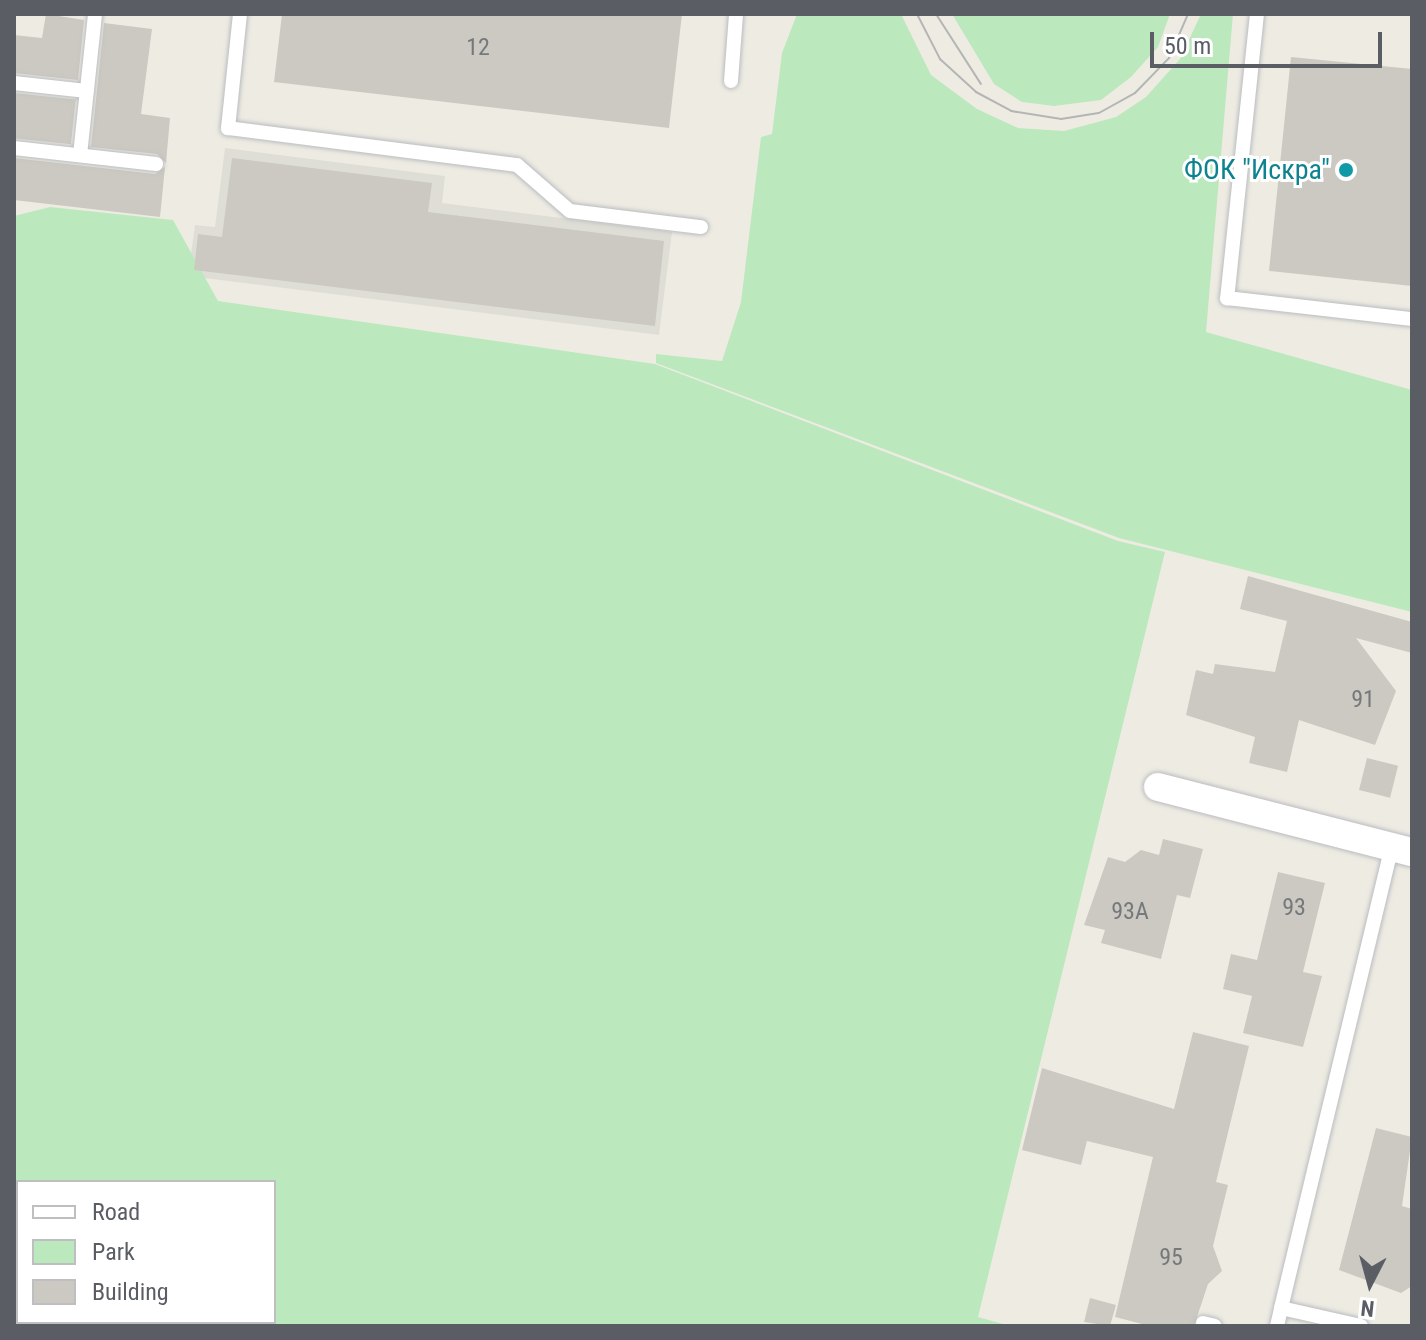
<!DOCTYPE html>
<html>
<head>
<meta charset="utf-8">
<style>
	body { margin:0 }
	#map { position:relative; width:1426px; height:1340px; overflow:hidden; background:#eeece2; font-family:"Roboto Condensed",sans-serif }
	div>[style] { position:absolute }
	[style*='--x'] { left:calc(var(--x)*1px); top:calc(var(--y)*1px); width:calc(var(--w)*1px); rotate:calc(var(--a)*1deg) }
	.industrial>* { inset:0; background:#dfded6 }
	.green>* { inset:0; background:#bce8be }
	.building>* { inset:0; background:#cbc9c1; transform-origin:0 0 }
	.roads { filter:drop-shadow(0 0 2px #babcc2) drop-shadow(0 0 2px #babcc2) }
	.lane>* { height:14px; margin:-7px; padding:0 7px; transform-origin:7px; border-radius:7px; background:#fff }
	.street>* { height:28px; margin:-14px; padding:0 14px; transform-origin:14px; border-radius:14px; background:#fff }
	.tram>* { height:2px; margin:-1px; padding:0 1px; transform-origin:1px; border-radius:1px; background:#b4b5b5 }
	.dots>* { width:22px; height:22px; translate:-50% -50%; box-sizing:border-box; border:4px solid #fff; border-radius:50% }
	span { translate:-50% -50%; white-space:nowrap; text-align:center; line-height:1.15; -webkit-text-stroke:6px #fff; paint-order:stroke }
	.number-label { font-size:24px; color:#76797b }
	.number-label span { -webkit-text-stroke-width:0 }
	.culture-label { font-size:28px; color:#0d838f }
	.right { translate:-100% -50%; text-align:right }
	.frame { position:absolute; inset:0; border:16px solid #5a5e64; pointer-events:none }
	.legend { position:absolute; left:16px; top:1180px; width:260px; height:144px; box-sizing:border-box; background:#fff; border:2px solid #bdbfc1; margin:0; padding:10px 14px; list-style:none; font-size:24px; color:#5a5e64 }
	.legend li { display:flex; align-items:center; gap:16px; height:40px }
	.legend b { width:40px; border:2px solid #bdbfc1 }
	.north { position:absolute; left:1330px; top:1244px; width:80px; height:80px; -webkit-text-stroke:6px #fff; paint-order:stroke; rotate:186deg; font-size:22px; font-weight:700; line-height:32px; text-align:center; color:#5a5e64 }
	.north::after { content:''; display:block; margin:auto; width:28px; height:36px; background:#5a5e64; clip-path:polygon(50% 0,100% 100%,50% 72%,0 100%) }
	.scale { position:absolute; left:1150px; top:32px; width:232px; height:36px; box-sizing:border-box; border:4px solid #5a5e64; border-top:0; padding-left:10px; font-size:24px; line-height:28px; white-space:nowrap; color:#5a5e64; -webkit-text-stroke:6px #fff; paint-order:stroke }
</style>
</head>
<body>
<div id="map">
	<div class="industrial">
		<div style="clip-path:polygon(225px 148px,445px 176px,442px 203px,672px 232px,659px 335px,188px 276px,195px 225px,215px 227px)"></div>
	</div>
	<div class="green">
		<div style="clip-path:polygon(797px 14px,901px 14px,931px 75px,977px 109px,1018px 128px,1064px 131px,1116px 117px,1146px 97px,1180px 59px,1201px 14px,1233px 14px,1206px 332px,1412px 390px,1412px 612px,1119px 538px,656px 363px,656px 354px,722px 361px,741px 302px,761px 137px,772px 134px,782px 53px)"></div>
		<div style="clip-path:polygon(952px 14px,1170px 14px,1158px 47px,1131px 77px,1101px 100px,1054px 106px,1022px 102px,994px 84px)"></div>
		<div style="clip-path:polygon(evenodd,50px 207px,173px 220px,218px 301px,655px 364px,1118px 541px,1165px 552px,978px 1317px,1010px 1326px,14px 1326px,14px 216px,50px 207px,18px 1182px,274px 1182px,274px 1322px,18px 1322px,18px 1182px)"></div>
	</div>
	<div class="building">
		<div style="clip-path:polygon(46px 14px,84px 20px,78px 80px,14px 73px,14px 35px,42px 38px)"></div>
		<div style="clip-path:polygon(282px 14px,682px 14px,669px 128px,274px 82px)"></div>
		<div style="clip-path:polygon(104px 23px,152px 29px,141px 114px,170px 118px,166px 163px,157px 154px,91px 147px)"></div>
		<div style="clip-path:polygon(1291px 57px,1412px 69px,1412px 286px,1269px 271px)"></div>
		<div style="left:14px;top:93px;width:62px;height:45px;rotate:6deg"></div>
		<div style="clip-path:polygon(14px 158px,155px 174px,165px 167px,160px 217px,14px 200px)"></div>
		<div style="clip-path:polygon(232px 158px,432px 183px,428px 212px,664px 241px,655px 326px,194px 270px,198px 234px,222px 237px)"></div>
		<div style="clip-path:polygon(1248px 576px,1412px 622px,1412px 653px,1356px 638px,1396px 691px,1375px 745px,1299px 720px,1287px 772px,1249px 763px,1255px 737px,1186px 715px,1196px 670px,1213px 674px,1215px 664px,1275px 672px,1287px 621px,1240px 609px)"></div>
		<div style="left:1367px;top:758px;width:32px;height:33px;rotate:14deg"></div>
		<div style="clip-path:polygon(1163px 839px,1203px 849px,1190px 898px,1177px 895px,1161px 959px,1101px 943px,1105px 930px,1084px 925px,1108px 857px,1125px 862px,1141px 850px,1159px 855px)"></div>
		<div style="clip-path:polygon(1278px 872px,1325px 883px,1303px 972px,1322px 976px,1303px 1047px,1243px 1033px,1252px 996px,1223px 989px,1231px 954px,1257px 960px)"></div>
		<div style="clip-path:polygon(1193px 1032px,1249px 1046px,1216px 1182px,1228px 1185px,1213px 1246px,1222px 1271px,1208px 1284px,1194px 1326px,1150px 1326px,1115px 1317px,1153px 1157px,1087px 1141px,1081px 1165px,1022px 1150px,1042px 1068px,1174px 1109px)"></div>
		<div style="clip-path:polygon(1376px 1128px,1412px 1137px,1402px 1206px,1412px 1209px,1412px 1286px,1401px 1293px,1339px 1270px)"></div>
		<div style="clip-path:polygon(1090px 1298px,1116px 1305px,1110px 1326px,1084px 1322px)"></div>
	</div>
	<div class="roads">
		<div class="lane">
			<div style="--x:240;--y:14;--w:115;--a:96"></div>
			<div style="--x:228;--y:128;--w:291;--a:7.3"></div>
			<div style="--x:517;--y:165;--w:70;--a:41"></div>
			<div style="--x:570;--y:211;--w:132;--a:7"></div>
			<div style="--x:1257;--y:14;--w:286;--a:96"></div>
			<div style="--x:1227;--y:298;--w:186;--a:6.5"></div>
			<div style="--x:731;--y:81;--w:67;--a:-85.7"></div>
			<div style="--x:14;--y:83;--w:73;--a:6.3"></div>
			<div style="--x:14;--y:148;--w:143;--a:6.4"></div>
			<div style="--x:80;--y:155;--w:142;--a:-83.9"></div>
			<div style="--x:1203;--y:1323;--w:12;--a:14"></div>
			<div style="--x:1277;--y:1326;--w:18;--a:-77"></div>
			<div style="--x:1361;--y:1326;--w:82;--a:-167.3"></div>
			<div style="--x:1281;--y:1308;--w:474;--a:-76.5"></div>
		</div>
		<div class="street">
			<div style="--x:1158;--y:787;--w:262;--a:14.4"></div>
		</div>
	</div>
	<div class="tram">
		<div style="--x:917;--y:14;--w:51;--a:62.9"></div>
		<div style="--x:940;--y:59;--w:49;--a:42.5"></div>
		<div style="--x:976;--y:92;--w:40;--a:28"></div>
		<div style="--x:1011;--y:111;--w:51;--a:9.1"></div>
		<div style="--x:1061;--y:119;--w:38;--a:-9"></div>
		<div style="--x:1099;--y:113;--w:41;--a:-29.1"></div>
		<div style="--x:1135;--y:93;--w:49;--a:-45.8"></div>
		<div style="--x:1169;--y:58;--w:48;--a:-66.6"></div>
		<div style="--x:936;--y:14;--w:83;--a:57.3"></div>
	</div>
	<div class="dots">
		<div style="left:1346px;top:170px;background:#0f9aa8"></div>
	</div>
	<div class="number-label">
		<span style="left:478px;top:48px">12</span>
		<span style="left:1363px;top:700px">91</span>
		<span style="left:1294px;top:908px">93</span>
		<span style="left:1130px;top:912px">93А</span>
		<span style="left:1171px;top:1258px">95</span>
	</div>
	<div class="culture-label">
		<span class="right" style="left:1330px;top:170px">ФОК "Искра"</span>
	</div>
	<div class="frame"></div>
	<ul class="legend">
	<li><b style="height:10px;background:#fff"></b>Road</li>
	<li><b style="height:22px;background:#bce8be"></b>Park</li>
	<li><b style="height:22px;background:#cbc9c1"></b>Building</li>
	</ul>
	<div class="north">N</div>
	<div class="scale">50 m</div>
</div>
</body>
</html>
